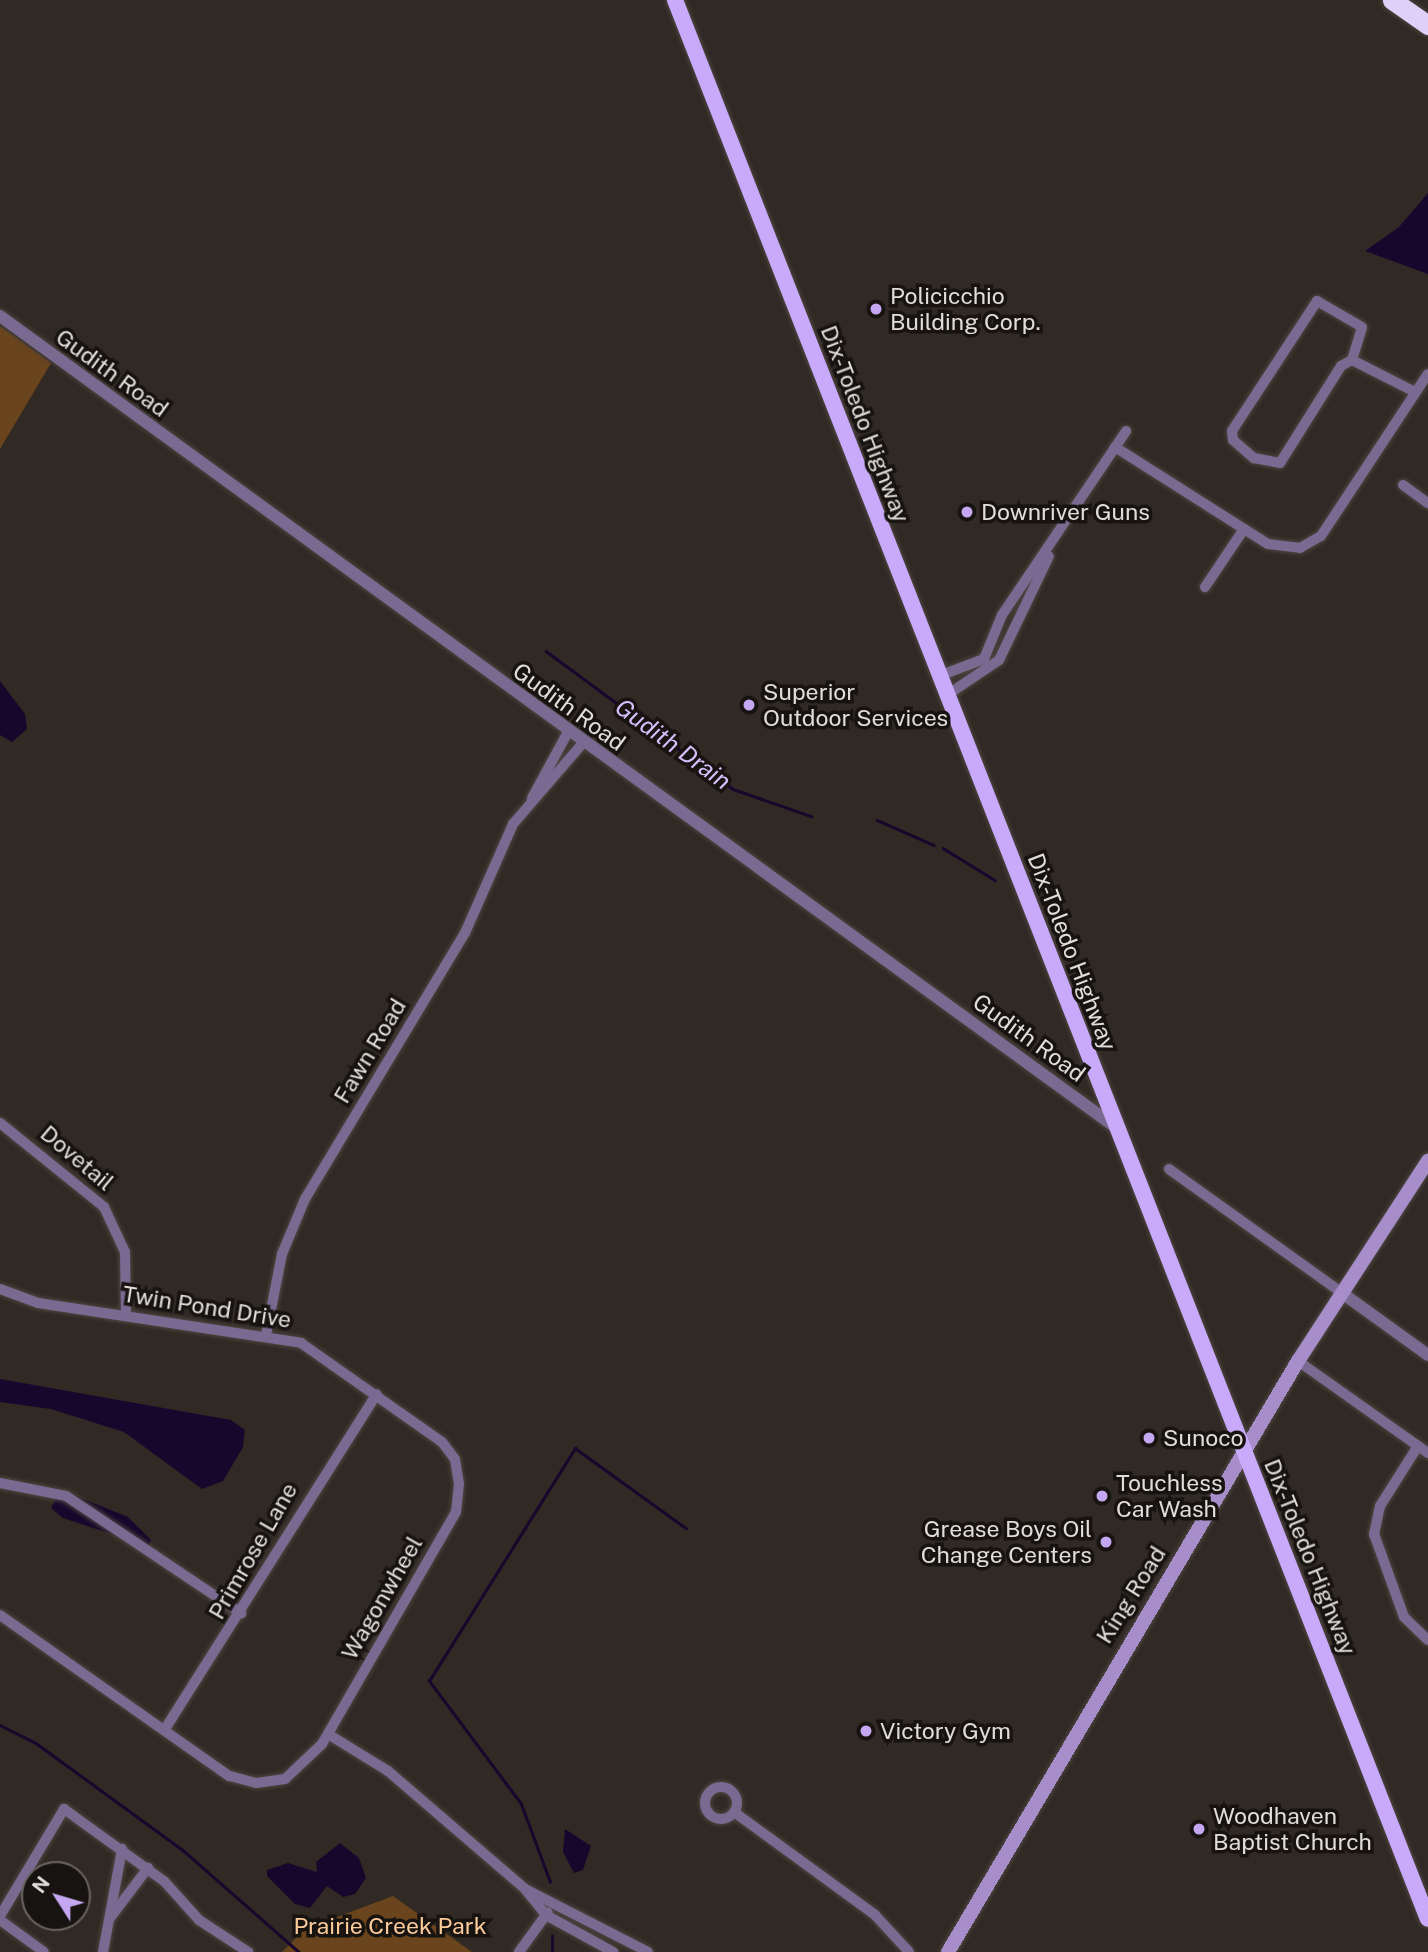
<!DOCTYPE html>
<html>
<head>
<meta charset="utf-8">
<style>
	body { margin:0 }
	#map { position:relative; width:1428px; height:1952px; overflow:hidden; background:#302924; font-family:"Public Sans",sans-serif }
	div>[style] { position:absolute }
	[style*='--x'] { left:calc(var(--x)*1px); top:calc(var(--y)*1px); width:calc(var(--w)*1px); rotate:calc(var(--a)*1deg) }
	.green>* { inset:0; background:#6a441c }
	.water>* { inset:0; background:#19062d }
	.stream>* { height:2.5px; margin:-1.25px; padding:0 1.25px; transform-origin:1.25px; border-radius:1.25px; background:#19062d }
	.roads { filter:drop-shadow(0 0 2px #4c4641) drop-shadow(0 0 2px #4c4641) }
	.minor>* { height:10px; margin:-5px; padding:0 5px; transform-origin:5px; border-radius:5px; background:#7a6a91 }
	.minor>.ring { margin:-5px; padding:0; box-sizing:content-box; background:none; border:10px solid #7a6a91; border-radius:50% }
	.tertiary>* { height:12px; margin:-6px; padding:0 6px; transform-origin:6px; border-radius:6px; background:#7a6a91 }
	.secondary>* { height:14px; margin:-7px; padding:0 7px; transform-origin:7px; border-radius:7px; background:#a78ecb }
	.primary>* { height:16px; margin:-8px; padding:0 8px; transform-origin:8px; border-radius:8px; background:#c9a9f9 }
	.motorway>* { height:19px; margin:-9.5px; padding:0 9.5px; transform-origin:9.5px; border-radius:9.5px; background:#ded0f6 }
	.dots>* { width:19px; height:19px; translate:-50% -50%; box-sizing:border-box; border:4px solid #161310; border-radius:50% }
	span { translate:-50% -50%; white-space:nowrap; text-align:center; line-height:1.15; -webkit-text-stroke:7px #161310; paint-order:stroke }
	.poi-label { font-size:23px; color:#e2ddd9 }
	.left { translate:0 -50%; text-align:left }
	.right { translate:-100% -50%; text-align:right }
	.street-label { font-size:23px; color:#e2ddd9 }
	.park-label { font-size:23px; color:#fdca9a }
	.water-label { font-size:24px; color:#d6befa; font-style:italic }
	.north { position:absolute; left:21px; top:1861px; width:70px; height:70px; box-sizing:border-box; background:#161310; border:2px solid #686460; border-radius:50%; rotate:307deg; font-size:19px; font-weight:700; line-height:28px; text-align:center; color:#e2ddd9 }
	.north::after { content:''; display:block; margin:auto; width:24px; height:32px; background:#c5a7f1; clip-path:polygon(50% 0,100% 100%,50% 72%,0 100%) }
</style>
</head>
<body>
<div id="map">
	<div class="green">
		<div style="clip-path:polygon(0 326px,51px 363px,0 449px)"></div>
		<div style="clip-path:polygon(393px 1896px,472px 1952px,282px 1952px,305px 1929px)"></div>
	</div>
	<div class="water">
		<div style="clip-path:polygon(1428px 193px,1428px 274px,1365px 251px,1399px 227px)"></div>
		<div style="clip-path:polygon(0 681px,25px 714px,27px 729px,12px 742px,0 735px)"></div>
		<div style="clip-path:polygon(0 1379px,231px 1420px,245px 1430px,243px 1447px,223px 1481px,202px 1489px,124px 1432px,51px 1409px,0 1402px)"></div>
		<div style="clip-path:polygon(61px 1490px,128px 1517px,151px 1540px,148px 1546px,63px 1518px,51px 1508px)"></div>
		<div style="clip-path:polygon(565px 1829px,591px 1846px,583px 1870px,574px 1873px,563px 1852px)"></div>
		<div style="clip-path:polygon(340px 1843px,359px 1858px,366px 1878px,355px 1894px,343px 1897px,327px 1886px,310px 1908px,295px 1904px,267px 1876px,267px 1870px,288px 1863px,317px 1872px,316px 1862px)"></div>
	</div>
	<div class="stream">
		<div style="--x:546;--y:651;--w:232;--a:36.4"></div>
		<div style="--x:733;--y:789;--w:83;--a:19.1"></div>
		<div style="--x:877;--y:820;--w:62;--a:23.7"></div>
		<div style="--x:943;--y:848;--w:61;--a:31.6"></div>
		<div style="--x:0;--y:1725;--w:40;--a:26.6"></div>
		<div style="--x:36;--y:1743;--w:183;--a:36.1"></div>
		<div style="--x:184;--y:1851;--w:153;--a:41.3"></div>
		<div style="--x:550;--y:1882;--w:83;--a:-110.4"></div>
		<div style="--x:521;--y:1804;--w:154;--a:-126.8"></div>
		<div style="--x:429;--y:1681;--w:275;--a:-57.9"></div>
		<div style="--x:575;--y:1448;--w:137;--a:35.8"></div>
		<div style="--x:552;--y:1952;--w:16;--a:-90"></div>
	</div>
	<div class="roads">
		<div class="minor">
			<div style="--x:1352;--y:360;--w:34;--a:-73"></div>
			<div style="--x:1362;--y:327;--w:52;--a:-150"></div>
			<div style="--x:1317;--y:301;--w:155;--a:123.2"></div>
			<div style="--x:1232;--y:431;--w:9;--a:84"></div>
			<div style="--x:1233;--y:440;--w:28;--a:41"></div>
			<div style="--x:1254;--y:458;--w:26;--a:11"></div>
			<div style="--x:1280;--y:463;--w:115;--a:-57.8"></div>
			<div style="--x:1341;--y:366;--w:13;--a:-29"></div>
			<div style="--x:1352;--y:360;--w:71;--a:26.9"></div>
			<div style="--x:1115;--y:447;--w:181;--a:32.4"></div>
			<div style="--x:1268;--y:544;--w:32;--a:7"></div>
			<div style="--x:1300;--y:548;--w:24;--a:-30"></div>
			<div style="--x:1321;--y:536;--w:194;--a:-56.6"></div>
			<div style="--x:1403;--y:485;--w:31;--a:36"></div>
			<div style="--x:1205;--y:587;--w:70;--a:-56.1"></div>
			<div style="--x:939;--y:676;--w:48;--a:-20.7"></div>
			<div style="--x:984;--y:659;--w:48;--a:-67.8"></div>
			<div style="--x:1002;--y:615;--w:222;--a:-56"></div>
			<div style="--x:947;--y:695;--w:63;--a:-33.9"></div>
			<div style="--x:999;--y:660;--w:115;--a:-64.3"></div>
			<div style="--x:532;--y:798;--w:75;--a:-61.4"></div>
			<div style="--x:0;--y:1123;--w:134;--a:38.9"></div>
			<div style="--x:104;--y:1207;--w:50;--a:65"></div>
			<div style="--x:125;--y:1252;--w:63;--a:89.1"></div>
			<div style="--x:1169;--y:1169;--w:213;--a:35.6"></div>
			<div style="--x:0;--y:1289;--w:40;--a:20.2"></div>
			<div style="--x:38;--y:1303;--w:266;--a:8.6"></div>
			<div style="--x:301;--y:1343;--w:172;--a:35.1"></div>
			<div style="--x:442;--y:1442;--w:21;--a:53"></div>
			<div style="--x:455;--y:1459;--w:25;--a:81"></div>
			<div style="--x:459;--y:1484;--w:28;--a:96"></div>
			<div style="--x:456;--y:1512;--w:268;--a:120"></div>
			<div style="--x:322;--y:1744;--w:51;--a:136.6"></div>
			<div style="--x:285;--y:1779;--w:29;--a:172"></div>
			<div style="--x:256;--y:1783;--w:28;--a:-165"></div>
			<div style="--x:229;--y:1776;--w:280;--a:-144.9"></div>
			<div style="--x:266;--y:1335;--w:83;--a:-78.8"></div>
			<div style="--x:282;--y:1254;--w:60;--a:-67.3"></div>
			<div style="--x:305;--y:1199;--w:310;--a:-59"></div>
			<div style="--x:465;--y:933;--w:119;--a:-66.2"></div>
			<div style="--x:513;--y:824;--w:107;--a:-49.2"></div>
			<div style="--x:1298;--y:1361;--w:159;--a:35.3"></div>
			<div style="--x:1418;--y:1446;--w:71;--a:122.3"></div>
			<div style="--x:1380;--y:1506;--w:29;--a:102"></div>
			<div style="--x:1374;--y:1534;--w:88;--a:70.1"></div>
			<div style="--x:1404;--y:1617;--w:33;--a:44"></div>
			<div style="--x:0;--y:1483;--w:67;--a:11.1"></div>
			<div style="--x:66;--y:1496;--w:211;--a:33.8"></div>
			<div style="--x:165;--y:1729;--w:396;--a:-57.7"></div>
			<div style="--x:328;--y:1734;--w:70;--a:31.7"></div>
			<div style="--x:388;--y:1771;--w:181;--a:40.7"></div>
			<div style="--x:525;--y:1889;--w:138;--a:27.1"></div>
			<div class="ring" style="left:705px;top:1787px;width:22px;height:22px"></div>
			<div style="--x:734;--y:1812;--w:175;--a:36.1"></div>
			<div style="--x:875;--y:1915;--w:50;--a:47.4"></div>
			<div style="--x:525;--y:1889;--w:33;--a:51"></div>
			<div style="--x:546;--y:1915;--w:77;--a:28.9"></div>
			<div style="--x:0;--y:1916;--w:125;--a:-59.1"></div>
			<div style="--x:64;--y:1809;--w:123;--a:35.8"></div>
			<div style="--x:164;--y:1881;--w:52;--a:48.1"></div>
			<div style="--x:199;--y:1920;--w:59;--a:33.1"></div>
			<div style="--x:110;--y:1918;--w:63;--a:-52.8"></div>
			<div style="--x:0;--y:1920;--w:54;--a:36"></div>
			<div style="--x:103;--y:1952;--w:105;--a:-79.5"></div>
			<div style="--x:519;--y:1952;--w:49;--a:-54.1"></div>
		</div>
		<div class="tertiary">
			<div style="--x:0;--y:316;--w:1381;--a:36.02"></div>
			<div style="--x:1342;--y:1293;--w:106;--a:35.8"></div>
		</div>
		<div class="secondary">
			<div style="--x:948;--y:1952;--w:687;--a:-59.37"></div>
			<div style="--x:1298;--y:1361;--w:239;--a:-57"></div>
		</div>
		<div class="primary">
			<div style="--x:675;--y:0;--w:2061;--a:68.58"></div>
		</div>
		<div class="motorway">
			<div style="--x:1392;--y:0;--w:44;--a:34.8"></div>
		</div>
	</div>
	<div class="dots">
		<div style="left:876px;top:309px;background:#c5a7f1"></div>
		<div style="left:967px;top:512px;background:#c5a7f1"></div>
		<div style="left:749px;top:705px;background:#c5a7f1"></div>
		<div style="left:1149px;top:1438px;background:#c5a7f1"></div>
		<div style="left:1102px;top:1496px;background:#c5a7f1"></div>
		<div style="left:1106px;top:1542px;background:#c5a7f1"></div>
		<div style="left:866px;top:1731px;background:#c5a7f1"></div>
		<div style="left:1199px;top:1829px;background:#c5a7f1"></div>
	</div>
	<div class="poi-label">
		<span class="left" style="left:890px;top:309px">Policicchio<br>Building Corp.</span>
		<span class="left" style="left:981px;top:512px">Downriver Guns</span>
		<span class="left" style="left:763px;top:705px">Superior<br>Outdoor Services</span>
		<span class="left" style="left:1163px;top:1438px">Sunoco</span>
		<span class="left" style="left:1116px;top:1496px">Touchless<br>Car Wash</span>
		<span class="right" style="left:1092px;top:1542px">Grease Boys Oil<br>Change Centers</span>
		<span class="left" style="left:880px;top:1731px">Victory Gym</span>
		<span class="left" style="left:1213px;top:1829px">Woodhaven<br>Baptist Church</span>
	</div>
	<div class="street-label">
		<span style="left:112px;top:373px;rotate:36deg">Gudith Road</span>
		<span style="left:865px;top:424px;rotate:69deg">Dix-Toledo Highway</span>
		<span style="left:569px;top:707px;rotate:36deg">Gudith Road</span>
		<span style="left:1072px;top:952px;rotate:69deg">Dix-Toledo Highway</span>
		<span style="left:1029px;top:1038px;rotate:36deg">Gudith Road</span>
		<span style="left:370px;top:1051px;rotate:-59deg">Fawn Road</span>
		<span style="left:77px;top:1158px;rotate:40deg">Dovetail</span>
		<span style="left:207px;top:1307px;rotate:9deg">Twin Pond Drive</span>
		<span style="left:253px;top:1551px;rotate:-60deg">Primrose Lane</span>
		<span style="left:1310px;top:1557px;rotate:68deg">Dix-Toledo Highway</span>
		<span style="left:1131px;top:1595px;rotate:-58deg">King Road</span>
		<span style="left:382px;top:1598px;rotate:-60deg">Wagonwheel</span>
	</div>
	<div class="park-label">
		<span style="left:390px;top:1926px">Prairie Creek Park</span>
	</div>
	<div class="water-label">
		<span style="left:673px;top:744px;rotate:36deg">Gudith Drain</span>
	</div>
	<div class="north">N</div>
</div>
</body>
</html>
